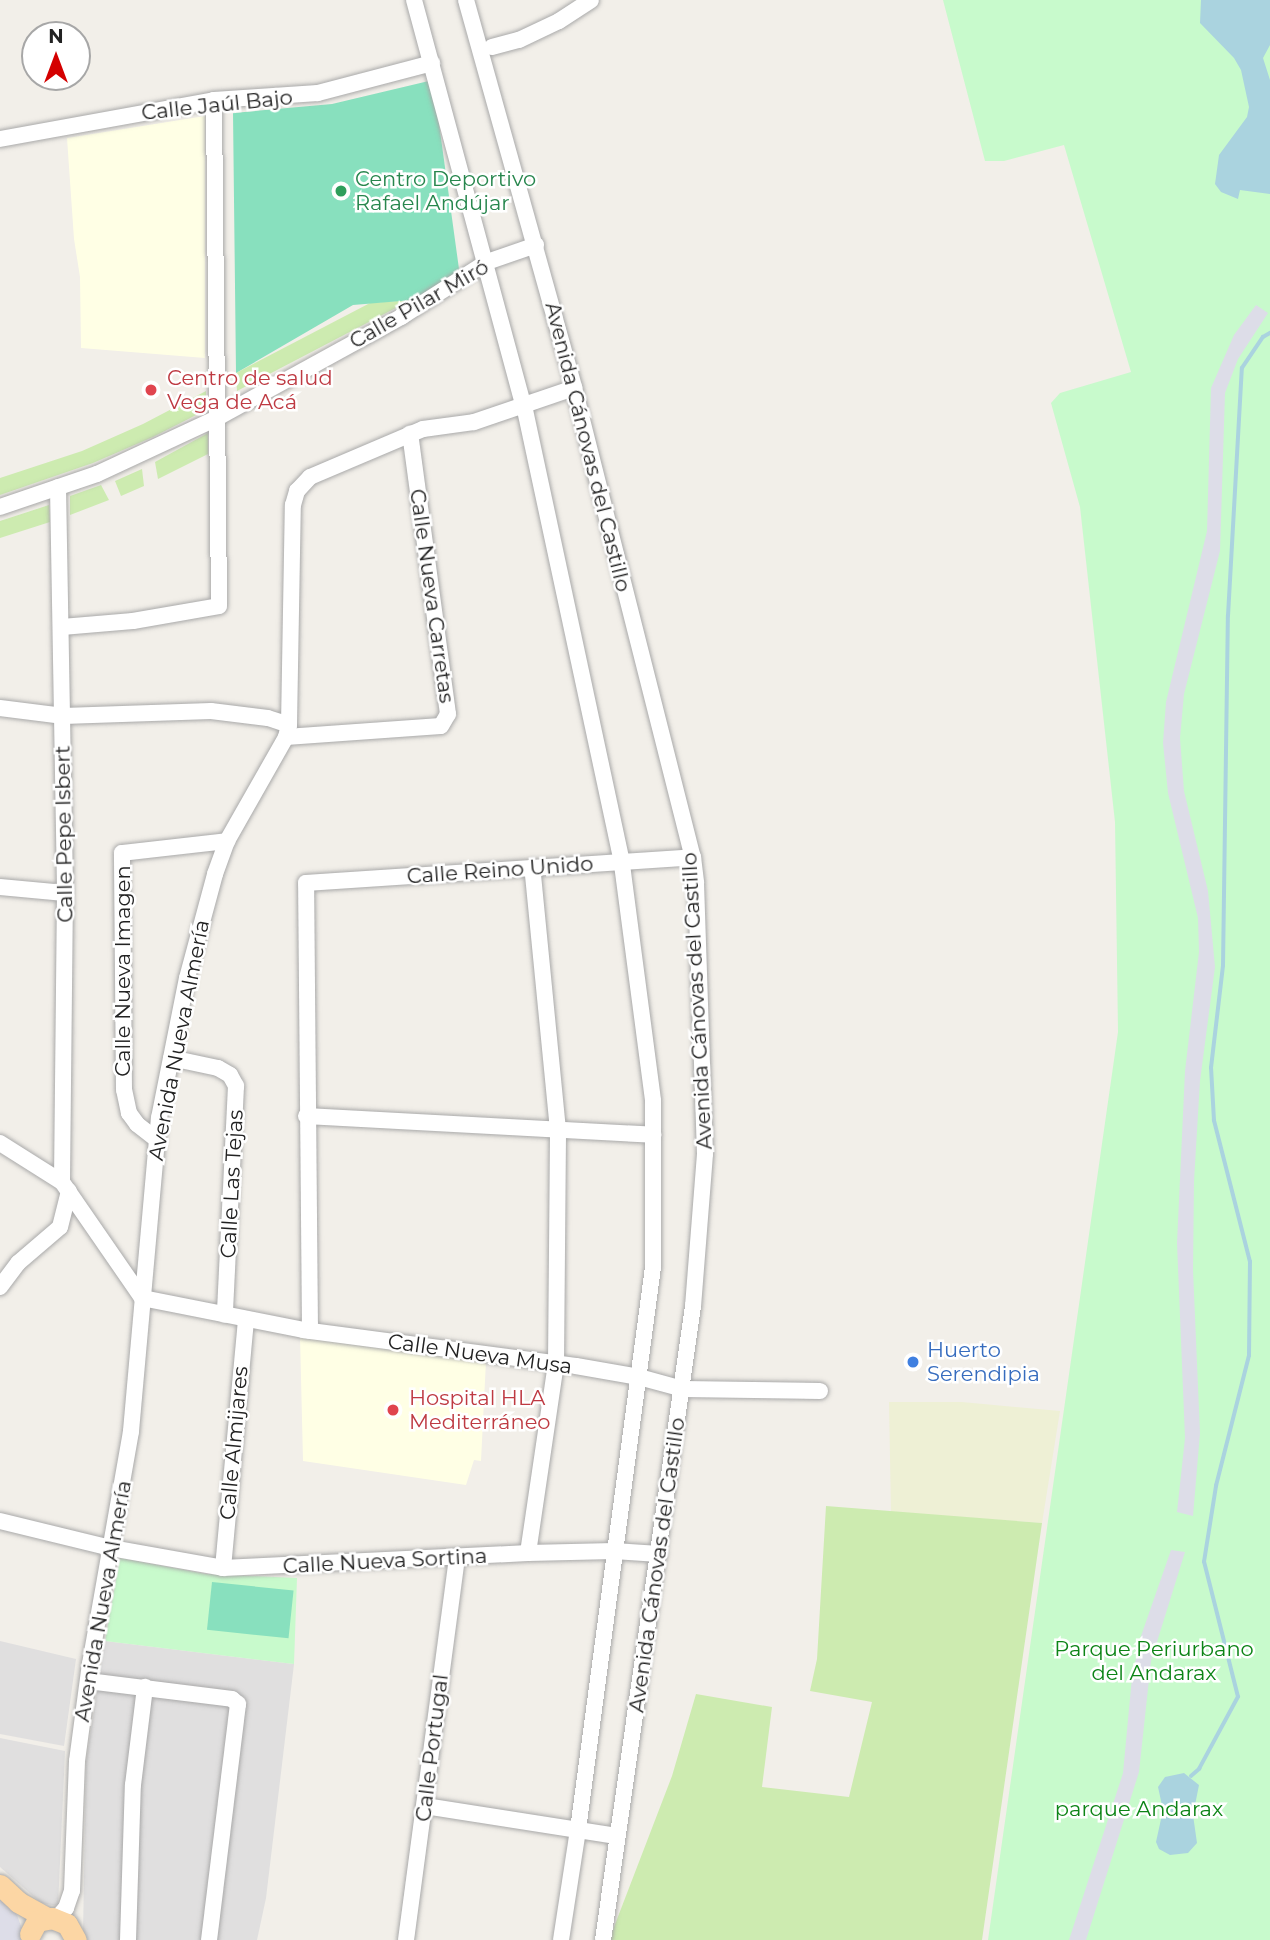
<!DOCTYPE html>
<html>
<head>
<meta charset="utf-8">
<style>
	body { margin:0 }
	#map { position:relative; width:1270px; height:1940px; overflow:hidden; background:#f2efe9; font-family:Montserrat,sans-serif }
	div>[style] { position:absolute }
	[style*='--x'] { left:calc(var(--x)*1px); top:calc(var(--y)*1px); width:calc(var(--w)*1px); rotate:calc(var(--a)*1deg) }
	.residential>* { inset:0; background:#e0dfdf }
	.education>* { inset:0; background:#ffffe5 }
	.farmland>* { inset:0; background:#eef0d5 }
	.grass>* { inset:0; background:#cdebb0 }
	.park>* { inset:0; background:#c8facc }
	.pitch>* { inset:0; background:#88e0be; transform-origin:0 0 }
	.plaza>* { inset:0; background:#dddde8 }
	.water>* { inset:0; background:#aad3df }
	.stream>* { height:3.5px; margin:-1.75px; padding:0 1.75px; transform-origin:1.75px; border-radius:1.75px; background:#aad3df }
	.roads { filter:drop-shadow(0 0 2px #a9a9a9) drop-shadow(0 0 2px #a9a9a9) }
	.minor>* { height:16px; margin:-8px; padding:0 8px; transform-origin:8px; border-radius:8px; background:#fff }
	.major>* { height:21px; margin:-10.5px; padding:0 10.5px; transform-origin:10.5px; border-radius:10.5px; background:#fcd6a4 }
	.dots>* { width:19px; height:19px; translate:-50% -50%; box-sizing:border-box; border:4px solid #fff; border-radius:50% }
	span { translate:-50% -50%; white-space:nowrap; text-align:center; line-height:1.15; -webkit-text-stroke:5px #fff; paint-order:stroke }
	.street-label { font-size:21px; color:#222 }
	.leisure-label { font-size:21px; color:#27864d }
	.left { translate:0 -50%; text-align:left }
	.health-label { font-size:21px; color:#be3a42 }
	.shop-label { font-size:21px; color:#366cbe }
	.park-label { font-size:21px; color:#0c8416 }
	.north { position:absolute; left:21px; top:21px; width:70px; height:70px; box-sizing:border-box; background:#fff; border:2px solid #a7a7a7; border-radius:50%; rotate:0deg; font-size:19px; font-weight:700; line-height:28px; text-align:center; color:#222 }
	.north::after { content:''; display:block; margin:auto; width:24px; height:32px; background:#d40000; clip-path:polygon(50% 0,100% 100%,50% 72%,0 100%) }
</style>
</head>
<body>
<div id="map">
	<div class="residential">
		<div style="clip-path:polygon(0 1641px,76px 1659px,64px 1746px,0 1734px)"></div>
		<div style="clip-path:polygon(105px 1641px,294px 1664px,266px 1898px,257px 1940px,85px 1940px,83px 1934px,86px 1762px)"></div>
		<div style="clip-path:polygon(0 1738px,65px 1751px,58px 1906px,41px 1903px,0 1867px)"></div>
	</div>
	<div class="education">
		<div style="clip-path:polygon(205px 116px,205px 358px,81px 348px,80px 277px,74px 239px,67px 138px)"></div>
		<div style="clip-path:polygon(300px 1336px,486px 1361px,481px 1461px,474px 1460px,466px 1485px,303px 1461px)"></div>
	</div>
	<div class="farmland">
		<div style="clip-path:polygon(889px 1402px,962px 1402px,1060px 1411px,1042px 1523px,891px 1512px)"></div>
	</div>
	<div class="grass">
		<div style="clip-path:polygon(411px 300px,237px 391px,236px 373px,370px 303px)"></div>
		<div style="clip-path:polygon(206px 391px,206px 410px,153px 437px,93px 463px,0 495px,0 478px,82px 451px,143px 424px)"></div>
		<div style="clip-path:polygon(208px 433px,208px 454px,158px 479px,155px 462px)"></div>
		<div style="clip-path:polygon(142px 469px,144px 486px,121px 496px,115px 481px)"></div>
		<div style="clip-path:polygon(101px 485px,109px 500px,70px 515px,70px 496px)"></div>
		<div style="clip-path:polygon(49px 505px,50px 522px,0 538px,0 521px)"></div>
		<div style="clip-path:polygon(826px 1506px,1042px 1523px,982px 1940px,609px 1940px,672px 1776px,696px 1694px,772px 1707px,762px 1787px,849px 1797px,872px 1702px,810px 1691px,817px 1659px)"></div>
	</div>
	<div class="park">
		<div style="clip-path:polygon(943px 0,1270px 0,1270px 1940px,988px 1940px,1118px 1032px,1115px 822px,1080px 507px,1051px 403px,1060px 393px,1131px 372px,1064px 145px,1004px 161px,985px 161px)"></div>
		<div style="clip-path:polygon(120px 1558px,206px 1574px,297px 1578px,294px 1664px,105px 1641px)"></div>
	</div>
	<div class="pitch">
		<div style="clip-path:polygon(433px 80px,459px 269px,425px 299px,353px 305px,236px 373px,233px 113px,332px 104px)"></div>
		<div style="left:212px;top:1582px;width:82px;height:48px;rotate:6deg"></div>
	</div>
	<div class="plaza">
		<div style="clip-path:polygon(1256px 305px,1268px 313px,1238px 359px,1225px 393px,1220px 551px,1184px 694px,1180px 738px,1184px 791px,1208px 891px,1215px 967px,1200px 1081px,1194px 1181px,1193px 1270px,1200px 1433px,1193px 1516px,1177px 1512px,1185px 1438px,1177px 1243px,1185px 1071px,1199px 952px,1198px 918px,1168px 793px,1163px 743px,1166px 702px,1207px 531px,1211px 388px,1234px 335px)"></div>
		<div style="clip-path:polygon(1171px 1550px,1185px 1552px,1151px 1661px,1139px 1772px,1086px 1940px,1069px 1940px,1123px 1773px,1132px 1677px,1141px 1636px)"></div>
		<div style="clip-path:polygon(0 1898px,17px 1915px,26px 1940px,0 1940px)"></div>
	</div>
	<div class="water">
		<div style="clip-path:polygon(1201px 0,1270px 0,1270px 45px,1263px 58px,1270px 80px,1270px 194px,1240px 190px,1238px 199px,1221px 192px,1215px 184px,1219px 155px,1247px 117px,1249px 107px,1241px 70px,1234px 58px,1200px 23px)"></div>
		<div style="clip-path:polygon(1184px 1773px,1199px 1785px,1193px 1815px,1197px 1843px,1188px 1853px,1170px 1855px,1159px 1849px,1156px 1842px,1163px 1810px,1158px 1787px,1165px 1777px)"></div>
	</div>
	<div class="stream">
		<div style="--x:1191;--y:1776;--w:11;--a:-41"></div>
		<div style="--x:1199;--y:1769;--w:82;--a:-61.6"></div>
		<div style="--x:1238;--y:1697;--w:139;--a:-104.1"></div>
		<div style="--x:1204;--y:1562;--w:77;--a:-81"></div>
		<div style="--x:1216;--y:1486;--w:134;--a:-75.8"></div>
		<div style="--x:1249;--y:1356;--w:94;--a:-89.4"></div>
		<div style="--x:1250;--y:1262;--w:146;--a:-104.3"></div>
		<div style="--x:1214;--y:1121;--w:53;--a:-93.2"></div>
		<div style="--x:1211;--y:1068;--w:103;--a:-83.3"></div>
		<div style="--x:1223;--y:966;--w:350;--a:-89.2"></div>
		<div style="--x:1228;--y:616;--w:248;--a:-86.8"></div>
		<div style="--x:1242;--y:368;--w:37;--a:-56"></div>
		<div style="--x:1263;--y:337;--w:8;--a:-30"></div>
	</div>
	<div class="roads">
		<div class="minor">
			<div style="--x:414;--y:0;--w:425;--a:74.9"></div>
			<div style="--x:525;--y:410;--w:457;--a:77.9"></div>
			<div style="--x:621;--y:857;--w:246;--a:82.5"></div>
			<div style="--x:653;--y:1101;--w:166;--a:90"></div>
			<div style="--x:653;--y:1267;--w:568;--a:97.59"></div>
			<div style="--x:578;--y:1830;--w:111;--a:98.8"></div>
			<div style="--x:466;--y:0;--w:403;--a:74.4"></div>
			<div style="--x:574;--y:388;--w:484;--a:75.8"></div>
			<div style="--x:693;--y:857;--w:26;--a:83"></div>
			<div style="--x:696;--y:883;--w:271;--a:88.1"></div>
			<div style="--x:705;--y:1154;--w:152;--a:94.5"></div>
			<div style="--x:693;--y:1306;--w:640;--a:98.08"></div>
			<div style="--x:492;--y:47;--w:28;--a:-15"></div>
			<div style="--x:519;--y:40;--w:44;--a:-25.4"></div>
			<div style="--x:559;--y:21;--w:38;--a:-33"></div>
			<div style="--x:0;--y:139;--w:218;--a:-10.3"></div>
			<div style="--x:214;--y:100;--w:104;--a:-3.9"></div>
			<div style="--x:318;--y:93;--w:118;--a:-14.7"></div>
			<div style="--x:58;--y:487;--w:406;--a:89"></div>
			<div style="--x:65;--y:893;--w:289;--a:90.6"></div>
			<div style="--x:0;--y:507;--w:102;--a:-18.8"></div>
			<div style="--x:97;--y:474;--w:135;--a:-25"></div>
			<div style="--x:219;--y:417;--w:208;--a:-28.8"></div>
			<div style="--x:401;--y:317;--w:102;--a:-32.6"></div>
			<div style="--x:487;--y:262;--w:52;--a:-19.1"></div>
			<div style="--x:62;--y:627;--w:71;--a:-4.8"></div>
			<div style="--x:133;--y:621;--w:87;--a:-9.9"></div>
			<div style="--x:219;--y:606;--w:506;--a:-90.57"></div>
			<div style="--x:0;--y:708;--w:64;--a:7.2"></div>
			<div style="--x:63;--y:716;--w:148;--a:-1.9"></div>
			<div style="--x:211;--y:711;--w:57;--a:7"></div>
			<div style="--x:268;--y:718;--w:22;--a:18"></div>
			<div style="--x:286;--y:737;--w:155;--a:-4.1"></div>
			<div style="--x:441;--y:726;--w:14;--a:-60"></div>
			<div style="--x:448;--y:714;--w:283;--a:-97.7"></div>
			<div style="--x:0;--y:887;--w:65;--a:5.3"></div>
			<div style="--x:171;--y:1058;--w:48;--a:12"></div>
			<div style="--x:218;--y:1068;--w:14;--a:30"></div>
			<div style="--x:230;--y:1075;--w:13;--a:61"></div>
			<div style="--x:236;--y:1086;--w:229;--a:92.8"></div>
			<div style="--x:306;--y:1116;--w:348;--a:3.1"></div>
			<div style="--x:156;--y:1139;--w:24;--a:-142"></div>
			<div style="--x:137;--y:1124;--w:14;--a:-126"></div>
			<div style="--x:129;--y:1113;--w:24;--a:-102"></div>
			<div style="--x:124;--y:1090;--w:237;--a:-90.5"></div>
			<div style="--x:122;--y:853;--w:106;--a:-6.5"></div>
			<div style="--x:0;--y:1143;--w:73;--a:32.2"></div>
			<div style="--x:62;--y:1182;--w:141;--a:55.4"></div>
			<div style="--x:142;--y:1298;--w:164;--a:11.2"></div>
			<div style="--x:303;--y:1330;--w:275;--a:7.5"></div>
			<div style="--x:576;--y:1366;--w:64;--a:9.9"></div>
			<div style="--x:639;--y:1377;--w:46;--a:15.3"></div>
			<div style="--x:683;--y:1389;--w:137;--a:0.8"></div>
			<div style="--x:0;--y:1287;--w:30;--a:-53"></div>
			<div style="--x:18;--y:1263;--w:55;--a:-40.6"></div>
			<div style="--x:60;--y:1227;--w:37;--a:-76"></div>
			<div style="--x:310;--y:1331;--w:448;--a:-90.5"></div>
			<div style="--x:306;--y:883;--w:388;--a:-3.8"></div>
			<div style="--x:0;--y:1521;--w:114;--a:13.7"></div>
			<div style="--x:111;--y:1548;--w:114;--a:10.1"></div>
			<div style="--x:223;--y:1568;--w:305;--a:-2.8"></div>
			<div style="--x:528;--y:1553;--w:86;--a:-1.3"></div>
			<div style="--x:614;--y:1551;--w:45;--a:3.8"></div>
			<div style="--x:528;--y:1553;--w:191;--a:-81.6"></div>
			<div style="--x:556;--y:1364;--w:234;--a:-89.5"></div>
			<div style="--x:558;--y:1130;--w:264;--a:-95.6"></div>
			<div style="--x:223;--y:1568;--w:250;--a:-84.7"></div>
			<div style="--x:88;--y:1681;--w:145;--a:7.1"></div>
			<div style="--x:232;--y:1699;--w:8;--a:40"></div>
			<div style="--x:238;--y:1704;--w:238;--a:97"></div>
			<div style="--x:425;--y:1806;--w:194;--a:8.9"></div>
			<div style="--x:56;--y:1919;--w:15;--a:-48"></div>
			<div style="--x:66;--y:1908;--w:18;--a:-71"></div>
			<div style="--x:72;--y:1891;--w:130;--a:-87.8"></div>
			<div style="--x:77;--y:1761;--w:98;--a:-82.4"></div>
			<div style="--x:90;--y:1664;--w:237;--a:-80"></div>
			<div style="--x:131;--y:1431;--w:314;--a:-84.9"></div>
			<div style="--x:159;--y:1118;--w:143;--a:-78.7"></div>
			<div style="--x:187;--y:978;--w:108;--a:-74.9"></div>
			<div style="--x:215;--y:874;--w:35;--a:-70"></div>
			<div style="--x:227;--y:841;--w:120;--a:-60.4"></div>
			<div style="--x:286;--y:737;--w:12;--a:-76"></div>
			<div style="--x:289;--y:725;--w:220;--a:-89"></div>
			<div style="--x:293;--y:505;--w:15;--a:-74"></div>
			<div style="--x:297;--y:491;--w:19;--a:-47"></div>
			<div style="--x:310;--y:477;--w:123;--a:-23"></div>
			<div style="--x:423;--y:429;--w:51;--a:-7.8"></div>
			<div style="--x:474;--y:422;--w:106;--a:-18.8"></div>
			<div style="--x:128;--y:1940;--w:155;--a:-88.2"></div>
			<div style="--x:133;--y:1785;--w:99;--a:-83"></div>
			<div style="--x:406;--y:1940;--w:386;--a:-82.4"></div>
		</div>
		<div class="major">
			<div style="--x:0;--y:1885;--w:25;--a:43"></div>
			<div style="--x:18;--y:1902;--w:33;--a:29"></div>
			<div style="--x:30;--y:1934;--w:15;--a:-62"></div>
			<div style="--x:37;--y:1921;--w:15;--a:-11"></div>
			<div style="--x:52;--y:1918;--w:16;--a:22"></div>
			<div style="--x:67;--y:1924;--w:18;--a:61"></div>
		</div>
	</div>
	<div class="dots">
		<div style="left:341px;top:191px;background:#2e9e5b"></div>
		<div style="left:151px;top:390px;background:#e0444e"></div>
		<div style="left:913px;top:1362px;background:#3f7fe0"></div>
		<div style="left:393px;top:1410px;background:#e0444e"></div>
	</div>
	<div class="street-label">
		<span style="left:217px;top:105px;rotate:-6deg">Calle Jaúl Bajo</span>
		<span style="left:419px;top:304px;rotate:-30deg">Calle Pilar Miró</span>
		<span style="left:588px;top:447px;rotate:76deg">Avenida Cánovas del Castillo</span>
		<span style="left:432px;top:596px;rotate:82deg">Calle Nueva Carretas</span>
		<span style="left:64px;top:834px;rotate:-91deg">Calle Pepe Isbert</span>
		<span style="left:500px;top:870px;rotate:-4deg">Calle Reino Unido</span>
		<span style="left:123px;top:971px;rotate:-90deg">Calle Nueva Imagen</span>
		<span style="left:697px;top:1001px;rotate:-93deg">Avenida Cánovas del Castillo</span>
		<span style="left:179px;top:1040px;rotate:-79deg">Avenida Nueva Almería</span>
		<span style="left:232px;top:1184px;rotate:-87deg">Calle Las Tejas</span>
		<span style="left:480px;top:1354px;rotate:8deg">Calle Nueva Musa</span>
		<span style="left:234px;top:1443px;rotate:-85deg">Calle Almijares</span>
		<span style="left:385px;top:1561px;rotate:-3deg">Calle Nueva Sortina</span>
		<span style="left:657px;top:1565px;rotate:-82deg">Avenida Cánovas del Castillo</span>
		<span style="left:103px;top:1601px;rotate:-80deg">Avenida Nueva Almería</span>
		<span style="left:432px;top:1748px;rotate:-83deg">Calle Portugal</span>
	</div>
	<div class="leisure-label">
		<span class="left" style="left:355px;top:191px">Centro Deportivo<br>Rafael Andújar</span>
	</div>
	<div class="health-label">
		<span class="left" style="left:167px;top:390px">Centro de salud<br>Vega de Acá</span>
		<span class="left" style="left:409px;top:1410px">Hospital HLA<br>Mediterráneo</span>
	</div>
	<div class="shop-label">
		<span class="left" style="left:927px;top:1362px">Huerto<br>Serendipia</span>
	</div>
	<div class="park-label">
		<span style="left:1154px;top:1661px">Parque Periurbano<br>del Andarax</span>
		<span style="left:1139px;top:1809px">parque Andarax</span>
	</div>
	<div class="north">N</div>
</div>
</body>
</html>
